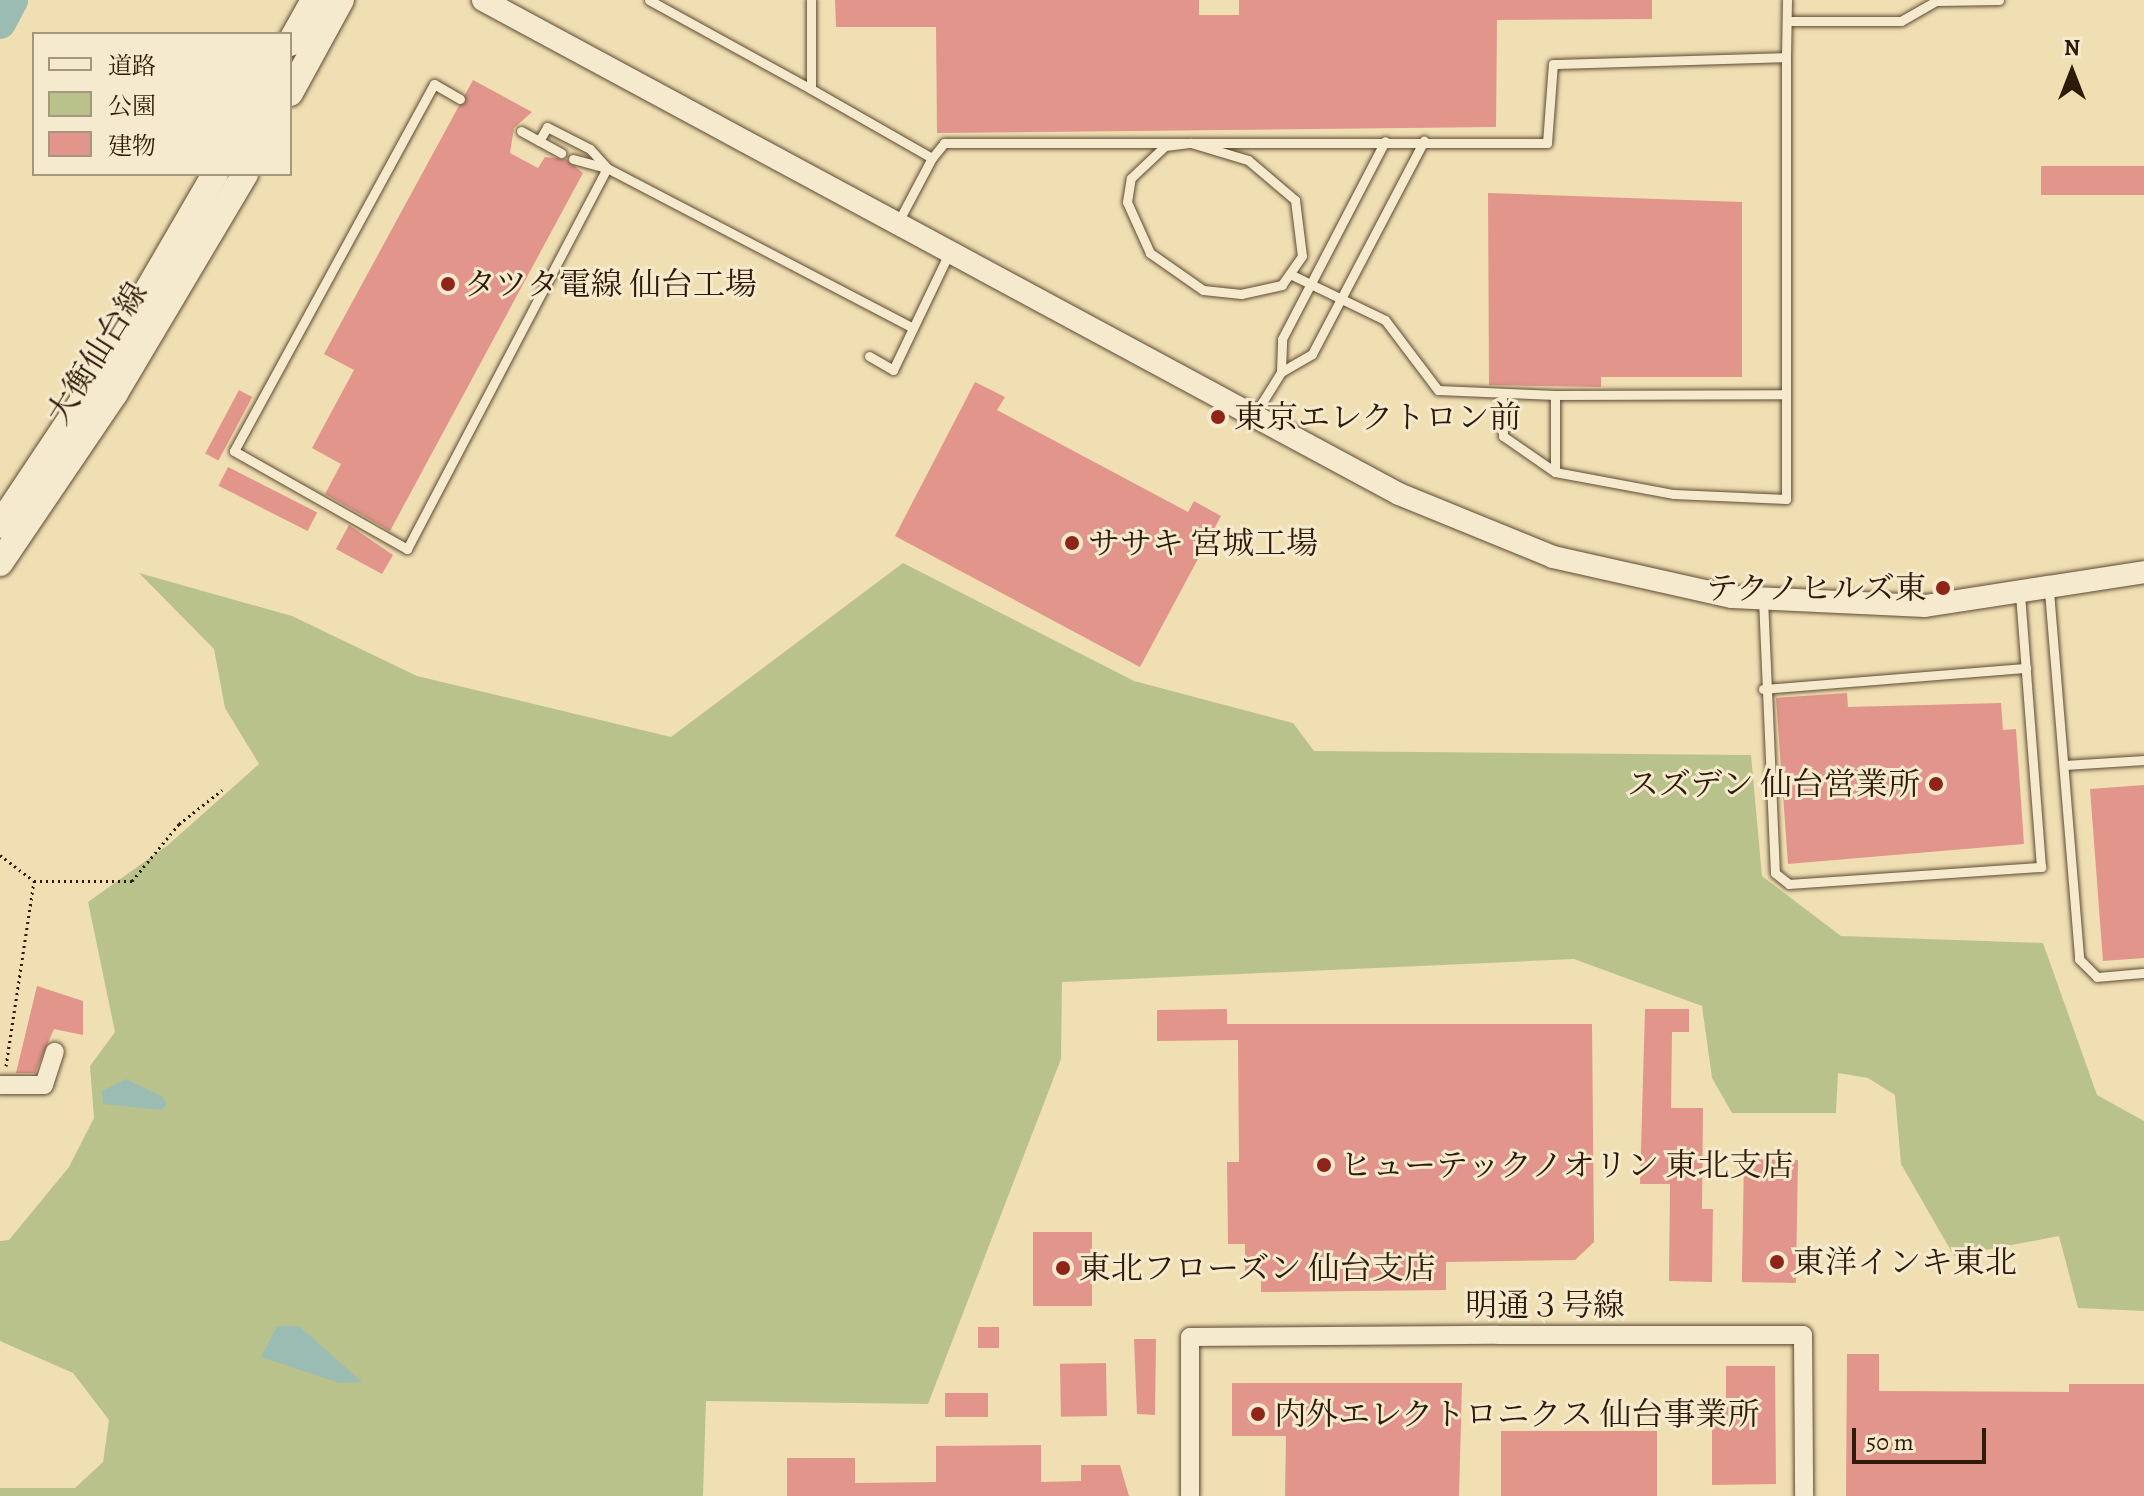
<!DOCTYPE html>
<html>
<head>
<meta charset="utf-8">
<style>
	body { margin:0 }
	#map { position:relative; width:2144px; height:1496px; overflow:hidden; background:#f0dfb3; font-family:Alegreya,"Noto Serif JP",serif }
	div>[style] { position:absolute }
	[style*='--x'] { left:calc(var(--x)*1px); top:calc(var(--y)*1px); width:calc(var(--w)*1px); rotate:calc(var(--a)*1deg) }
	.green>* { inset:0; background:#bac28c }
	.water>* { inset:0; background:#9bbcb2 }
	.river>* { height:32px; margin:-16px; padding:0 16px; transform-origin:16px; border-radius:16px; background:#9bbcb2 }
	.building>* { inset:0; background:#e2958a; transform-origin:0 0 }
	.path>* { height:3px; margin-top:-1.5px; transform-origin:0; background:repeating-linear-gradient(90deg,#2e1a08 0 2px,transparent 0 6px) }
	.roads { filter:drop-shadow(0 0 2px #5e4b33) drop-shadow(0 0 2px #5e4b33) }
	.service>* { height:9px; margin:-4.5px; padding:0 4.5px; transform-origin:4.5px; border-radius:4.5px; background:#f5eace }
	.minor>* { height:18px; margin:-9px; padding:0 9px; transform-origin:9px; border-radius:9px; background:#f5eace }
	.tertiary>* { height:22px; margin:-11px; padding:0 11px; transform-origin:11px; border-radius:11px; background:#f5eace }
	.secondary>* { height:26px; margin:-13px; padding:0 13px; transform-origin:13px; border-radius:13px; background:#f5eace }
	.dots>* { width:22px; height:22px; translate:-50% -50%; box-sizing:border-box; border:4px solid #f5eace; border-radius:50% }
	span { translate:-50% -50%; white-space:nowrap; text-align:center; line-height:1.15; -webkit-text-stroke:6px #f5eace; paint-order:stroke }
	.poi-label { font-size:32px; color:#2e1a08 }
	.left { translate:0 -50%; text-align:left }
	.right { translate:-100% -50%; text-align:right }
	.street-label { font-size:32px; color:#2e1a08 }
	.legend { position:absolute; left:32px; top:32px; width:260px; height:144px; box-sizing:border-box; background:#f5eace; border:2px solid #a5977f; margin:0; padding:10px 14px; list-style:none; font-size:24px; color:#2e1a08 }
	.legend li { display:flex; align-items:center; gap:16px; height:40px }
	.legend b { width:40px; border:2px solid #a5977f }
	.north { position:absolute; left:2032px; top:32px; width:80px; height:80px; -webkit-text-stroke:6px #f5eace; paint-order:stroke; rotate:0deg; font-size:22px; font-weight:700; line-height:32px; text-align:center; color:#2e1a08 }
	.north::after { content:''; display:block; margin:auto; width:28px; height:36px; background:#2e1a08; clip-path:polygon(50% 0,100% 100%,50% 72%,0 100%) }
	.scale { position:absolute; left:1852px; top:1428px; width:134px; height:36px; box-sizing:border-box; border:4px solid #2e1a08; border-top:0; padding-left:10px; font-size:24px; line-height:28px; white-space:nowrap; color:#2e1a08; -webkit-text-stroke:6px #f5eace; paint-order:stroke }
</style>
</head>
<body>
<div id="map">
	<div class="green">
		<div style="clip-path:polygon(903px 563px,1134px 681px,1293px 723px,1314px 751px,1751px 755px,1762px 876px,1841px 936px,2043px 943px,2097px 1095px,2144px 1121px,2144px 1311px,2078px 1308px,2059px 1236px,1954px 1256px,1901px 1164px,1895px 1095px,1868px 1078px,1838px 1073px,1836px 1113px,1732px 1113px,1712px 1078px,1702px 1006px,1574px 959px,1062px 982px,1061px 1059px,928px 1404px,706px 1401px,703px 1496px,0 1496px,0 1488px,75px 1488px,103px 1462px,109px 1420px,73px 1373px,0 1341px,0 1241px,9px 1240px,69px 1167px,94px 1118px,90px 1066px,115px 1032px,88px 902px,168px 845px,259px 764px,225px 708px,214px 649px,139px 573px,292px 616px,417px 676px,671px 737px)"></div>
	</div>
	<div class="water">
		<div style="clip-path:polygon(126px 1079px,163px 1097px,167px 1104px,162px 1110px,103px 1104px,102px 1091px)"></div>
		<div style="clip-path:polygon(277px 1326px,299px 1326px,362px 1382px,339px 1383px,261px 1357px)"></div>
	</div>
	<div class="river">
		<div style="--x:0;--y:23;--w:26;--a:-62"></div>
	</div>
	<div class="building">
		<div style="clip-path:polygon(835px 0,1199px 0,1199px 15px,1239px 15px,1239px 0,1652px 0,1652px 19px,1497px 20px,1496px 127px,937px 133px,936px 27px,836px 27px)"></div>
		<div style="clip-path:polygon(473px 80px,532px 112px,514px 128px,510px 153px,538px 168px,545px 157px,566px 159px,583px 173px,390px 531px,325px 494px,341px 464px,312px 448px,354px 370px,324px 354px)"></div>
		<div style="left:2041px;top:166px;width:103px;height:29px"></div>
		<div style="clip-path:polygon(1488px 193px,1742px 202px,1742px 377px,1601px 377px,1601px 387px,1489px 385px)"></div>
		<div style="clip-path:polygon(975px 382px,1005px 397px,997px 410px,1188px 512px,1194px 501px,1221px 516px,1140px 667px,895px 536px)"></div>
		<div style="left:239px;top:390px;width:15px;height:72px;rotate:28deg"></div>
		<div style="left:228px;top:467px;width:100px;height:21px;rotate:27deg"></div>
		<div style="clip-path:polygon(349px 525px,393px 555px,382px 574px,336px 549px)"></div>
		<div style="clip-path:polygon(1847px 693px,1848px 707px,2001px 703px,2003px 730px,2016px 729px,2024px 844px,1788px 864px,1776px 698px)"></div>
		<div style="clip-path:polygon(2144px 785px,2144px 958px,2103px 961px,2090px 789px)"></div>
		<div style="clip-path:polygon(37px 986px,83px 1001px,83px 1035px,54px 1029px,35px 1073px,16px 1073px)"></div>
		<div style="clip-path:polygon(1227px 1009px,1227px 1024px,1592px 1024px,1594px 1242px,1575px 1260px,1446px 1262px,1446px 1290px,1261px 1292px,1261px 1273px,1245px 1273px,1245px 1244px,1228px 1244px,1227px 1162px,1239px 1162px,1238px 1040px,1157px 1041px,1157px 1010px)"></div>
		<div style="clip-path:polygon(1645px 1009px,1689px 1009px,1689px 1032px,1672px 1032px,1671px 1108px,1703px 1108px,1702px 1209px,1713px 1209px,1712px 1282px,1669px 1281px,1670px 1184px,1640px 1184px)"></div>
		<div style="left:1744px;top:1159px;width:54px;height:123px;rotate:1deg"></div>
		<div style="left:1033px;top:1232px;width:59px;height:74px"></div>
		<div style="left:978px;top:1327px;width:21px;height:21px"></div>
		<div style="clip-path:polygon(1134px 1339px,1156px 1339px,1155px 1415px,1137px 1414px)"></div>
		<div style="clip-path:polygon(1847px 1354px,1879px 1354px,1879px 1391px,2069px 1392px,2069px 1384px,2144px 1384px,2144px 1496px,1846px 1496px)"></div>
		<div style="left:1106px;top:1363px;width:53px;height:46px;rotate:89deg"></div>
		<div style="clip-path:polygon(1726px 1366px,1775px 1366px,1776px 1484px,1712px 1485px,1712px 1400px,1726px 1400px)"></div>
		<div style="clip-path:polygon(1232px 1383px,1462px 1383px,1459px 1496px,1285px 1496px,1286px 1436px,1232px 1436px)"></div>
		<div style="left:988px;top:1393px;width:24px;height:43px;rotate:90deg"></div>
		<div style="left:1657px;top:1431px;width:65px;height:156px;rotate:90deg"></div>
		<div style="clip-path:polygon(1041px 1445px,1041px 1482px,1081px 1481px,1081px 1465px,1120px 1465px,1129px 1496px,787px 1496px,787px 1458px,855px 1458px,855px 1483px,936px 1482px,936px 1446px)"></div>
	</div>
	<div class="path">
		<div style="--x:0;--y:855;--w:43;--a:37.4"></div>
		<div style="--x:6;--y:1066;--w:187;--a:-81.4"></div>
		<div style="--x:34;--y:881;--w:98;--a:0"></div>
		<div style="--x:132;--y:881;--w:74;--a:-50.5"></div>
		<div style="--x:179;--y:824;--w:55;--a:-38.3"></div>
	</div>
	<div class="roads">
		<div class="service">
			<div style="--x:649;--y:0;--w:185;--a:28.8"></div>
			<div style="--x:811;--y:0;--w:89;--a:90"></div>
			<div style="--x:811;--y:89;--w:139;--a:29.7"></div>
			<div style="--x:932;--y:158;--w:19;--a:-51"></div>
			<div style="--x:944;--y:143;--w:603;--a:0"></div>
			<div style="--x:1547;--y:143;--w:79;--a:-85.7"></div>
			<div style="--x:1553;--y:64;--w:233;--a:-1.7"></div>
			<div style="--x:1786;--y:57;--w:57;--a:-89"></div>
			<div style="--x:1787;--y:21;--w:114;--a:0"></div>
			<div style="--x:1901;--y:21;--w:40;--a:-29.7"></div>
			<div style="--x:1936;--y:1;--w:63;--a:-0.9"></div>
			<div style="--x:460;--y:99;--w:30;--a:-150"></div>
			<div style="--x:434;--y:84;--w:418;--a:118.6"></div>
			<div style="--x:234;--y:451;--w:199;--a:29.5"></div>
			<div style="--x:407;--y:549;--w:430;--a:-62.3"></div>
			<div style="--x:521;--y:131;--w:46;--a:28.8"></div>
			<div style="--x:539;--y:141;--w:16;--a:-60"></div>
			<div style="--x:547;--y:127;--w:48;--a:27.1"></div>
			<div style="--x:590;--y:149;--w:25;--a:48"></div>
			<div style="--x:1191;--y:143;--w:59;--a:16.6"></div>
			<div style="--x:1248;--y:160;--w:62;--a:40.4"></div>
			<div style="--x:1295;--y:200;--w:56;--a:82.9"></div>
			<div style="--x:1302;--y:256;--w:35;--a:125"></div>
			<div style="--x:1282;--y:285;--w:42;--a:167.6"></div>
			<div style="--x:1241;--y:294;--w:38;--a:-174"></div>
			<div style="--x:1203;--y:290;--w:65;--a:-145.1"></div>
			<div style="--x:1150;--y:253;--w:56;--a:-114.3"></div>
			<div style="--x:1127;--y:202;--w:24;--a:-81"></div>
			<div style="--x:1131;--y:178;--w:47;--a:-43.3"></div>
			<div style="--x:1165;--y:146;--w:26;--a:-7"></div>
			<div style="--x:573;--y:159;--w:35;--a:15"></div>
			<div style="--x:607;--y:168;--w:345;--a:27.6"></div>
			<div style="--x:897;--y:224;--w:75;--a:-62.1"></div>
			<div style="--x:1292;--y:275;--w:103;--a:25.8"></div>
			<div style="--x:1385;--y:320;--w:88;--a:52.9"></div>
			<div style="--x:1438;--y:390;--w:117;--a:2.4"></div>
			<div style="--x:1555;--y:395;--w:77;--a:90"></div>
			<div style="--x:1555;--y:472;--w:63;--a:-145.3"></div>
			<div style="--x:1503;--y:436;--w:41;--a:-91.4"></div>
			<div style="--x:869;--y:356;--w:28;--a:30"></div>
			<div style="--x:893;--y:370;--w:130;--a:-64.4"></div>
			<div style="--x:1281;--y:372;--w:33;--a:-88"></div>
			<div style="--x:1282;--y:339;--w:223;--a:-62.5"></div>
			<div style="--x:1555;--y:395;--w:230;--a:-0.2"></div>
			<div style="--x:1255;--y:414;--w:49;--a:-58.2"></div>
			<div style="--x:1281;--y:372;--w:36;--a:-30"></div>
			<div style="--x:1312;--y:354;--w:241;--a:-62.3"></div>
			<div style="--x:1555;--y:472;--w:121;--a:10.5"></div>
			<div style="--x:1674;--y:494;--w:112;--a:2.6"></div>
			<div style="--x:1786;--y:499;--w:442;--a:-90"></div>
			<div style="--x:2049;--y:591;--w:369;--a:85.3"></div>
			<div style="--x:2079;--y:959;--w:25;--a:45"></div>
			<div style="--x:2097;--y:977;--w:47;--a:-4.9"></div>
			<div style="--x:1763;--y:599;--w:274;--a:87.5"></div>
			<div style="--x:1775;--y:873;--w:18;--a:38"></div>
			<div style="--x:1789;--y:884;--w:253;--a:-3.9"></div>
			<div style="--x:2041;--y:867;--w:273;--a:-94.4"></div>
			<div style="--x:1763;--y:689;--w:264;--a:-4.6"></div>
			<div style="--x:2065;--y:765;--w:79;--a:-3.6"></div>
		</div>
		<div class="minor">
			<div style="--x:0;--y:1085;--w:44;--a:0"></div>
			<div style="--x:44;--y:1085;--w:35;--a:-72"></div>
			<div style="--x:1190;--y:1496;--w:159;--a:-90"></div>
			<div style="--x:1190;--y:1337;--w:308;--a:-0.4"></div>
			<div style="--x:1498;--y:1335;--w:305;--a:0"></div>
			<div style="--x:1803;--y:1335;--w:161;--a:89.6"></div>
		</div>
		<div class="tertiary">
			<div style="--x:483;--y:0;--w:1041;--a:28.34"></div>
			<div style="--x:1399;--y:494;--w:166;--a:22.2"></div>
			<div style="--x:1553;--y:557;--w:183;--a:12.6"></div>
			<div style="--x:1732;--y:597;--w:193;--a:2.7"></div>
			<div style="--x:1925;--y:606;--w:222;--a:-8.8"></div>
		</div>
		<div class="secondary">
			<div style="--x:290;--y:43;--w:49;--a:-60.8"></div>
			<div style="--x:290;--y:93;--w:106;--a:-61.3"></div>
			<div style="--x:0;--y:525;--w:155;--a:-56.3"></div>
			<div style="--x:86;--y:396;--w:257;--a:-59.8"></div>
			<div style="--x:0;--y:563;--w:205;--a:-55.9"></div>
			<div style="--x:115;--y:393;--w:255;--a:-59.3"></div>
		</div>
	</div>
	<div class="dots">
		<div style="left:448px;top:284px;background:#8f2418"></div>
		<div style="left:1218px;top:417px;background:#8f2418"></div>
		<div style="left:1072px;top:543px;background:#8f2418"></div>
		<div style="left:1943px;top:588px;background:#8f2418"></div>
		<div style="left:1936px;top:784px;background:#8f2418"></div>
		<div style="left:1324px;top:1165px;background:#8f2418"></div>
		<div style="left:1777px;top:1262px;background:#8f2418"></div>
		<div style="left:1063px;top:1268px;background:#8f2418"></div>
		<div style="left:1258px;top:1414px;background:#8f2418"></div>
	</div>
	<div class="poi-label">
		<span class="left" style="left:464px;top:284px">タツタ電線 仙台工場</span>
		<span class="left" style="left:1234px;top:417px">東京エレクトロン前</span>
		<span class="left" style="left:1088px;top:543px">ササキ 宮城工場</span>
		<span class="right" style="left:1927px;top:588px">テクノヒルズ東</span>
		<span class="right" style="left:1920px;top:784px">スズデン 仙台営業所</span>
		<span class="left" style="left:1340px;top:1165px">ヒューテックノオリン 東北支店</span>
		<span class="left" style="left:1793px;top:1262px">東洋インキ東北</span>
		<span class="left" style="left:1079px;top:1268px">東北フローズン 仙台支店</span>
		<span class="left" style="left:1274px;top:1414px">内外エレクトロニクス 仙台事業所</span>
	</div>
	<div class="street-label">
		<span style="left:97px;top:353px;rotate:-58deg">大衡仙台線</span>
		<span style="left:1545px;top:1305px">明通３号線</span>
	</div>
	<ul class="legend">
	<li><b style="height:10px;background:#f5eace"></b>道路</li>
	<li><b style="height:22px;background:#bac28c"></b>公園</li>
	<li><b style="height:22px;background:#e2958a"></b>建物</li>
	</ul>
	<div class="north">N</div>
	<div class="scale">50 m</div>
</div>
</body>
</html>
